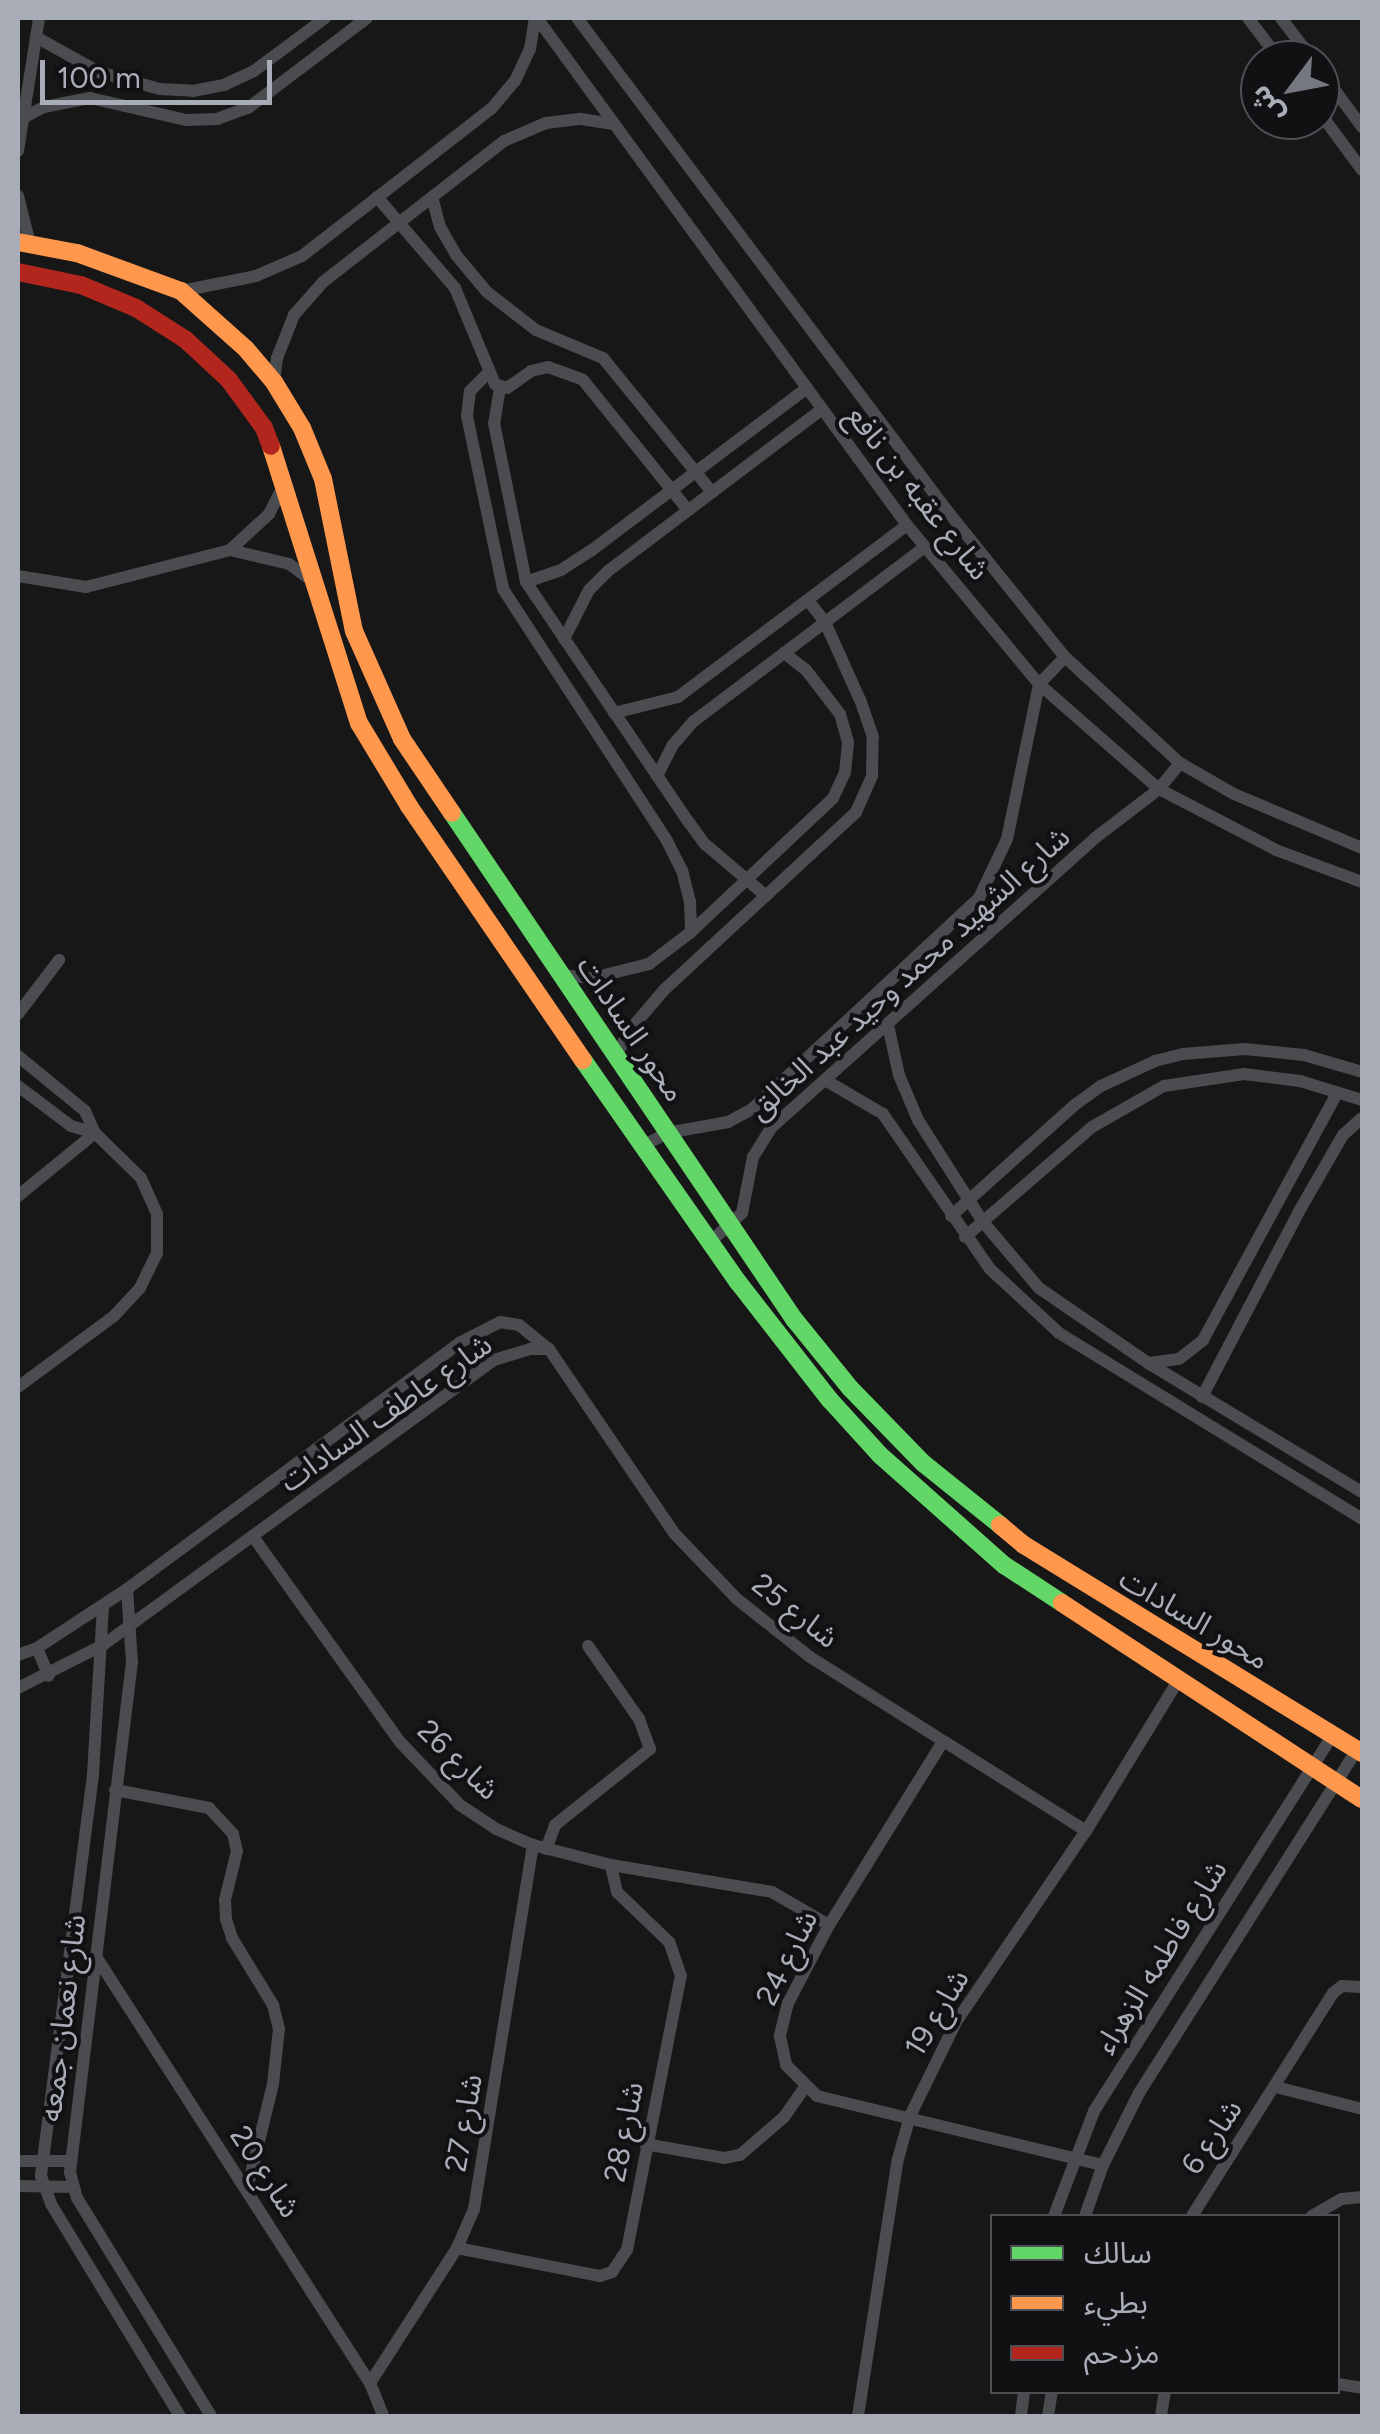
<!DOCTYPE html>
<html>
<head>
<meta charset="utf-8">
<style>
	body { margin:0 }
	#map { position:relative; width:1380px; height:2434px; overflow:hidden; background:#171717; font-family:Figtree,"Noto Sans Arabic",sans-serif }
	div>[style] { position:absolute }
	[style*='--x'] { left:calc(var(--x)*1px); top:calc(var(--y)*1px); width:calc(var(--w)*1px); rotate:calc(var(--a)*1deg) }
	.street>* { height:12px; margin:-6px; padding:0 6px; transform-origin:6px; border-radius:6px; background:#4b4c50 }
	.fast>* { height:18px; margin:-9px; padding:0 9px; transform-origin:9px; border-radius:9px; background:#63d668 }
	.slow>* { height:18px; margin:-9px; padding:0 9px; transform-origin:9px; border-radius:9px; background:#ff974d }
	.jam>* { height:18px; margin:-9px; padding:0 9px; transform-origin:9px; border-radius:9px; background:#b3261e }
	span { translate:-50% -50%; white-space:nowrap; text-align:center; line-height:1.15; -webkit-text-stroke:8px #111113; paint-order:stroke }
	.street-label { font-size:30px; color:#a8adb8 }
	.frame { position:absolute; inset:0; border:20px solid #a8adb8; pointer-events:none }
	.legend { position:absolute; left:990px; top:2214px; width:350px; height:180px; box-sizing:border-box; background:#111113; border:2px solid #4d4f55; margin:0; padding:12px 18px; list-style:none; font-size:30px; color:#a8adb8 }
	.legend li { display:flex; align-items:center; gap:20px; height:50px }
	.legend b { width:50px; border:2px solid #4d4f55 }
	.north { position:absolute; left:1240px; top:40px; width:100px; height:100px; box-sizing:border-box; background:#111113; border:2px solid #4d4f55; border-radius:50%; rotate:238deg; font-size:28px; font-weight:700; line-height:40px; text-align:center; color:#a8adb8 }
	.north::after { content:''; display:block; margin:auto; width:35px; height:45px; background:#757880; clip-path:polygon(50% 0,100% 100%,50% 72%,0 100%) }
	.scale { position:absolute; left:40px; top:60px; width:232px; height:45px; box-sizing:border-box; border:5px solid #a8adb8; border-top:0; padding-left:12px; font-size:30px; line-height:35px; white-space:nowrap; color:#a8adb8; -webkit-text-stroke:8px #111113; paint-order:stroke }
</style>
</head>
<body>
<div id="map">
	<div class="street">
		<div style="--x:537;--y:18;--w:628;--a:53.88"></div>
		<div style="--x:907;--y:525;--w:207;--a:50.3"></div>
		<div style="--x:1039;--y:684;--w:159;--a:41.2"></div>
		<div style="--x:1159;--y:789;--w:132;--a:27.5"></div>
		<div style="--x:1276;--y:850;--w:92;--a:20.4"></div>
		<div style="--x:577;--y:18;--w:613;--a:53.09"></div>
		<div style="--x:945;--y:508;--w:191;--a:51.2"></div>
		<div style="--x:1065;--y:657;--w:156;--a:42.7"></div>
		<div style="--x:1180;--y:763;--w:62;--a:29.9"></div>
		<div style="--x:1234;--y:794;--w:139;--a:22.9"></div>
		<div style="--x:1248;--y:18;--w:53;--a:52.7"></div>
		<div style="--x:1281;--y:18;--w:53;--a:52.7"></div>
		<div style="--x:36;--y:37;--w:72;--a:29.1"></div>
		<div style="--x:99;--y:72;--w:63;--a:15.6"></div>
		<div style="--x:160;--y:89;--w:33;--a:3"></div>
		<div style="--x:193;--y:91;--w:32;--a:-11"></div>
		<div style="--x:224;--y:85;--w:33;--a:-25"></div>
		<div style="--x:254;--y:71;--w:89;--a:-36.7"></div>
		<div style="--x:1320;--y:70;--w:71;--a:53.6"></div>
		<div style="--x:1320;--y:113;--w:71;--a:53.6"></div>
		<div style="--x:23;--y:118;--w:24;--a:-28"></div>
		<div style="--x:44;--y:107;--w:47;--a:-11.1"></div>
		<div style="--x:90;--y:98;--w:98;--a:12.9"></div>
		<div style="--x:186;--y:120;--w:31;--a:-2"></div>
		<div style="--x:217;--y:119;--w:33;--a:-20"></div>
		<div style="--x:248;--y:108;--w:149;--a:-37.1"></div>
		<div style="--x:18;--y:151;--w:135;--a:-81"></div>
		<div style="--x:18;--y:196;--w:49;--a:76"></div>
		<div style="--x:377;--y:197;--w:120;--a:49.4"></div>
		<div style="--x:455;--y:288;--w:104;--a:67.4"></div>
		<div style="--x:495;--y:384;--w:13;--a:18"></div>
		<div style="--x:507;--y:388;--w:29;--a:-35"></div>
		<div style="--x:531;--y:371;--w:17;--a:-13"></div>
		<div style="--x:548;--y:367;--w:37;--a:20"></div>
		<div style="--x:583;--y:380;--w:167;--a:51.1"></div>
		<div style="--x:432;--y:197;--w:31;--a:75"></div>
		<div style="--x:440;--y:227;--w:32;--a:60"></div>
		<div style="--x:456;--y:255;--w:48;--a:50"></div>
		<div style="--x:487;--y:292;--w:62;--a:37.8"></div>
		<div style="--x:536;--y:330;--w:73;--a:22.7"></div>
		<div style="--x:603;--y:358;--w:173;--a:50.9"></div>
		<div style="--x:181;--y:291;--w:76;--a:-11.3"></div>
		<div style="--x:256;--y:276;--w:50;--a:-23.5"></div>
		<div style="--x:302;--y:256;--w:23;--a:-38"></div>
		<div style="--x:320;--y:242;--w:218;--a:-37.9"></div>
		<div style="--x:492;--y:108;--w:35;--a:-50"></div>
		<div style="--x:515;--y:81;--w:35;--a:-65"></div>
		<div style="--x:530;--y:49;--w:31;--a:-81"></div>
		<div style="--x:488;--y:373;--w:25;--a:135"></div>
		<div style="--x:470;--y:391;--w:25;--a:97"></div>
		<div style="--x:467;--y:416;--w:177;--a:78.2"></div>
		<div style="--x:503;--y:589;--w:301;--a:56.9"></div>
		<div style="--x:667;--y:841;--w:33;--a:63"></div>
		<div style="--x:682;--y:870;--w:32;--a:76"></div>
		<div style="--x:690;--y:901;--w:31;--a:88"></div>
		<div style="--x:274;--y:382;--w:24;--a:-83"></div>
		<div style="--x:277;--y:358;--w:46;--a:-68.4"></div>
		<div style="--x:294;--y:315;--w:44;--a:-48.7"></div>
		<div style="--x:323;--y:282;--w:229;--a:-37.9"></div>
		<div style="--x:504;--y:141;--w:46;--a:-23.2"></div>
		<div style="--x:546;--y:123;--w:35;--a:-7"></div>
		<div style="--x:581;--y:119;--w:33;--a:9"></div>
		<div style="--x:500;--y:387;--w:36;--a:99"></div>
		<div style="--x:494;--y:423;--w:162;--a:78.6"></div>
		<div style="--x:526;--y:582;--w:289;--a:55.9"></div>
		<div style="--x:688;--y:821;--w:29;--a:54"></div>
		<div style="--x:705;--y:844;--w:80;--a:40.4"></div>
		<div style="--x:230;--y:550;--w:61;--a:13.3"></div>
		<div style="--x:289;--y:564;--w:29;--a:36"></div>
		<div style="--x:18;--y:576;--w:69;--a:9.2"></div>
		<div style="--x:86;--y:587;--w:149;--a:-14.4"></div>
		<div style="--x:230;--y:550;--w:53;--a:-42.7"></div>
		<div style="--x:269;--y:514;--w:36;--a:-63"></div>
		<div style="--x:526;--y:582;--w:37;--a:-19"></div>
		<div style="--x:561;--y:570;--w:37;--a:-33"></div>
		<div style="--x:592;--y:550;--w:269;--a:-37"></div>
		<div style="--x:564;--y:639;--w:55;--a:-63"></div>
		<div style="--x:589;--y:590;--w:27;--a:-45"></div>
		<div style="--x:608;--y:571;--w:268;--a:-37.1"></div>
		<div style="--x:614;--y:713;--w:66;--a:-14"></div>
		<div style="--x:678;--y:697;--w:286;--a:-36.9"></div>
		<div style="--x:657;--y:776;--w:34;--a:-63"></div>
		<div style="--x:672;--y:746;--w:33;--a:-49"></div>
		<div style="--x:694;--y:721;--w:289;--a:-37"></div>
		<div style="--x:562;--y:975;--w:30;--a:6"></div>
		<div style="--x:592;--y:978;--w:59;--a:-13.8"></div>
		<div style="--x:649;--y:964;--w:53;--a:-37.3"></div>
		<div style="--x:691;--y:932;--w:195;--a:-43.3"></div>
		<div style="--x:833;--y:798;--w:29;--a:-65"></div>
		<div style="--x:845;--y:772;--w:30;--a:-84"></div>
		<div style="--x:848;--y:742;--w:29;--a:-106"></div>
		<div style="--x:840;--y:714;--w:56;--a:-127.7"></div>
		<div style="--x:806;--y:670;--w:28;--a:-142"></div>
		<div style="--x:18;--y:1014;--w:68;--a:-52.8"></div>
		<div style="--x:888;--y:1025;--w:51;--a:77.6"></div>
		<div style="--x:899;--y:1075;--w:49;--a:67.1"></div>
		<div style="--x:918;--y:1120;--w:121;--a:57.5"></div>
		<div style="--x:983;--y:1222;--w:87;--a:49.7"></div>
		<div style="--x:1039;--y:1288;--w:132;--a:34.5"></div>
		<div style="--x:1148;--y:1363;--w:250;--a:31.1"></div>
		<div style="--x:617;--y:1054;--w:26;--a:-62"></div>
		<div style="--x:629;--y:1031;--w:54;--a:-49.5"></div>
		<div style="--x:664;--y:990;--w:262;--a:-42.8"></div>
		<div style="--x:856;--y:812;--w:39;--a:-66"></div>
		<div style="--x:872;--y:776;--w:39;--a:-89"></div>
		<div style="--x:873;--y:737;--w:39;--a:-109"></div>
		<div style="--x:860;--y:700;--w:85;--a:-114.2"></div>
		<div style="--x:825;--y:622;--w:28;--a:-128"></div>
		<div style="--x:18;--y:1056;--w:87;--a:39.4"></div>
		<div style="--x:85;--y:1111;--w:24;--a:66"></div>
		<div style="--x:95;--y:1133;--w:64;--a:44.4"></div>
		<div style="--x:141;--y:1178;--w:39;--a:66"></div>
		<div style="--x:157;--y:1214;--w:39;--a:90"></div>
		<div style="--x:157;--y:1253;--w:39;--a:116"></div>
		<div style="--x:140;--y:1288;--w:38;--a:133"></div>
		<div style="--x:114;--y:1316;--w:119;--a:143.5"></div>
		<div style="--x:825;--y:1080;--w:67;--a:30.4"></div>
		<div style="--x:883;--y:1114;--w:188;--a:55.4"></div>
		<div style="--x:990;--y:1269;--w:94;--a:42.8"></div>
		<div style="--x:1059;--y:1333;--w:356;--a:31.5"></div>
		<div style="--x:18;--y:1086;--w:66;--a:37"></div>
		<div style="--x:71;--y:1126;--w:25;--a:16"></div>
		<div style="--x:642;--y:1146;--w:28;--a:-27"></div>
		<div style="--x:667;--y:1133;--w:62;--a:-10.2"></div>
		<div style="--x:728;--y:1122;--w:27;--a:-28"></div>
		<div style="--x:752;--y:1109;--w:310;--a:-42.9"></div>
		<div style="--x:979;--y:898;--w:65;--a:-64.6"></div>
		<div style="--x:1007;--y:839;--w:158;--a:-78.3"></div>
		<div style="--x:1039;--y:684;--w:37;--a:-46"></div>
		<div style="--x:18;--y:1196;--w:99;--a:-39.3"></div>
		<div style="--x:951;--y:1216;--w:168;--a:-41.9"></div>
		<div style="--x:1076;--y:1104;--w:31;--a:-36"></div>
		<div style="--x:1101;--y:1086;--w:60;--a:-24.8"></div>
		<div style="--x:1155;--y:1061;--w:29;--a:-14"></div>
		<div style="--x:1183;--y:1054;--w:62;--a:-4.6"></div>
		<div style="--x:1245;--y:1049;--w:59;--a:5.8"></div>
		<div style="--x:1304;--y:1055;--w:60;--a:16.3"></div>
		<div style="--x:965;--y:1237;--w:168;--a:-40.9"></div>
		<div style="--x:1092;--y:1127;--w:83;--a:-29.7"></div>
		<div style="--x:1164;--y:1086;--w:81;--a:-8.5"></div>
		<div style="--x:1244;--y:1074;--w:56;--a:7.1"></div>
		<div style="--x:1300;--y:1081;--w:65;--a:17"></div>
		<div style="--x:709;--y:1243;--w:45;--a:-42.3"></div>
		<div style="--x:742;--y:1213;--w:57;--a:-78.9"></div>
		<div style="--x:753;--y:1157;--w:36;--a:-58"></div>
		<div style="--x:772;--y:1127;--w:433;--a:-41.8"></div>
		<div style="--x:1095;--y:838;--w:81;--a:-37.4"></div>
		<div style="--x:1159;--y:789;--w:33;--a:-51"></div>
		<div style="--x:1149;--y:1363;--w:30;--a:-8"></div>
		<div style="--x:1179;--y:1359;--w:31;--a:-38"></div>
		<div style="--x:1203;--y:1340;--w:281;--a:-61.5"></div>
		<div style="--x:1202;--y:1397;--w:208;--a:-62.4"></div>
		<div style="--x:1298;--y:1213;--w:90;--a:-60"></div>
		<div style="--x:1343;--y:1135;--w:25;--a:-42"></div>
		<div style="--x:254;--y:1538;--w:252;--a:54.4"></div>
		<div style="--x:401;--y:1743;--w:86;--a:46.4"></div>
		<div style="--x:460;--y:1805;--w:43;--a:33.7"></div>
		<div style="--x:496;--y:1829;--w:40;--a:23.4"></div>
		<div style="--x:533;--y:1845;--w:81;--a:14.4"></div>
		<div style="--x:611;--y:1865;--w:163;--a:9.5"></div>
		<div style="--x:772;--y:1892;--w:66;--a:30.1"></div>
		<div style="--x:127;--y:1589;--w:73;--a:86.1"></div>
		<div style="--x:132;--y:1662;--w:514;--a:96.93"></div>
		<div style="--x:70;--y:2172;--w:27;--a:75"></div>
		<div style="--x:77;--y:2198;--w:256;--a:58.4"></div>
		<div style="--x:103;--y:1606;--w:169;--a:93.4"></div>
		<div style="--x:93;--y:1775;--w:404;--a:97.4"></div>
		<div style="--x:41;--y:2176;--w:30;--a:70"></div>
		<div style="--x:51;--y:2204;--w:248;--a:58.7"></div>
		<div style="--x:37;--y:1648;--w:30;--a:67"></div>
		<div style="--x:18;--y:1655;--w:20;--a:-20"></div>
		<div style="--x:37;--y:1648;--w:108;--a:-33.2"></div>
		<div style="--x:127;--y:1589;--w:413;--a:-36.5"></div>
		<div style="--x:459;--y:1343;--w:46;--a:-27.1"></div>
		<div style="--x:500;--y:1322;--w:19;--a:9"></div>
		<div style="--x:519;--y:1325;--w:38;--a:39"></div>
		<div style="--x:549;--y:1349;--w:222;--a:55.8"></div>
		<div style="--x:674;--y:1533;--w:91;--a:46.3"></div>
		<div style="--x:737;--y:1599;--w:93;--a:38.5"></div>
		<div style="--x:810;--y:1657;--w:326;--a:32.2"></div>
		<div style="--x:18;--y:1688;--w:95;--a:-26.8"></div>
		<div style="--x:103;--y:1645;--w:484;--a:-36.1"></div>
		<div style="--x:494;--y:1360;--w:38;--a:-17"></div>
		<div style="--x:530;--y:1349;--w:19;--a:0"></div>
		<div style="--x:942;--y:1743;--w:214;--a:121.8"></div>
		<div style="--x:829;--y:1925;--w:88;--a:117.7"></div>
		<div style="--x:788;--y:2003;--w:34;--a:104"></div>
		<div style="--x:780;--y:2036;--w:30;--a:78"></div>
		<div style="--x:786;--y:2065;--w:44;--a:45"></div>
		<div style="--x:817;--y:2096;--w:294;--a:13.6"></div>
		<div style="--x:115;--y:1790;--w:96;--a:10.8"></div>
		<div style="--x:209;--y:1808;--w:35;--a:47"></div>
		<div style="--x:233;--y:1834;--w:17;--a:77"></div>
		<div style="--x:237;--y:1851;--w:50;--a:103.8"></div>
		<div style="--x:225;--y:1900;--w:19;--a:87"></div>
		<div style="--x:226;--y:1919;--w:20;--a:72"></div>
		<div style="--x:232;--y:1938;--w:79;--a:58.5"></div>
		<div style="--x:273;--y:2005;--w:25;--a:76"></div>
		<div style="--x:279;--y:2029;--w:55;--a:96.2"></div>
		<div style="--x:273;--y:2084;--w:109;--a:103.8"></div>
		<div style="--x:546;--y:1849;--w:26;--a:-69"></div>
		<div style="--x:555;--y:1825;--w:122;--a:-38.7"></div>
		<div style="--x:650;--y:1749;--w:32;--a:-110"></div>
		<div style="--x:639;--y:1719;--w:89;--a:-124.9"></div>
		<div style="--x:97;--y:1958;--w:505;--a:57.29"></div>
		<div style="--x:370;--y:2383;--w:35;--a:68"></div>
		<div style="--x:1276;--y:2087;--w:89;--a:14.3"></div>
		<div style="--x:645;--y:2144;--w:80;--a:10"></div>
		<div style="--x:724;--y:2158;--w:16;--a:-11"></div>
		<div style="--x:740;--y:2155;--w:58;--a:-40.8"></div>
		<div style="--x:784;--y:2117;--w:35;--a:-55"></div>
		<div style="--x:18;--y:2161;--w:53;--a:0"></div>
		<div style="--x:18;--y:2186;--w:55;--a:1"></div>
		<div style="--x:1054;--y:2216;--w:112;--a:-69.1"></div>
		<div style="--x:1094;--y:2111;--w:446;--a:-57.6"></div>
		<div style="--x:1085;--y:2216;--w:54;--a:-70.6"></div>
		<div style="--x:1103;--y:2165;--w:80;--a:-63.4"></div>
		<div style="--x:1139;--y:2093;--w:406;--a:-57.6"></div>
		<div style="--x:1192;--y:2216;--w:264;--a:-57.7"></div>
		<div style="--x:1333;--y:1993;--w:11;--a:-38"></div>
		<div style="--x:1342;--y:1986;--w:20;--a:3"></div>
		<div style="--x:1312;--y:2216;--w:34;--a:-30"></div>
		<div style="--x:1342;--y:2199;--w:20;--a:-6"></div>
		<div style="--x:457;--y:2248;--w:146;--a:11.1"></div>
		<div style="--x:600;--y:2276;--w:13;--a:-18"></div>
		<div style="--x:612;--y:2272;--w:27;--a:-56"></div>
		<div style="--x:627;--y:2250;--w:279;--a:-78.9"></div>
		<div style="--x:681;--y:1976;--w:36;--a:-109"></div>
		<div style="--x:669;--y:1942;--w:72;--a:-136.1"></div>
		<div style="--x:617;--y:1892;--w:28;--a:-103"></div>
		<div style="--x:370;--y:2383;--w:161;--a:-57.2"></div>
		<div style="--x:457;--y:2248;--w:43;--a:-66.4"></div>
		<div style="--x:474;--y:2209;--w:369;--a:-80.8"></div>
		<div style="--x:1338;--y:2384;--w:24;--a:9"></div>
		<div style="--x:858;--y:2416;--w:260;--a:-81.2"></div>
		<div style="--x:898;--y:2159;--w:45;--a:-74.4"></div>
		<div style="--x:910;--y:2116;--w:105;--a:-63.9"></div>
		<div style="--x:956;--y:2022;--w:231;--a:-55.8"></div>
		<div style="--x:1086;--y:1831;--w:176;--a:-58.5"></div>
		<div style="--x:1021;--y:2416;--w:24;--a:-83"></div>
		<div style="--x:1048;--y:2416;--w:24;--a:-81"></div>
		<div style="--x:1161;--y:2416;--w:24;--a:-81"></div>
	</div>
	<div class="fast">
		<div style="--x:452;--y:813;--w:611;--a:55.95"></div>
		<div style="--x:794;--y:1319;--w:89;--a:50.9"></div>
		<div style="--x:850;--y:1388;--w:105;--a:45.8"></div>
		<div style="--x:923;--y:1463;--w:99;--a:38.8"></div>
		<div style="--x:583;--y:1060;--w:271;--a:55.1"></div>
		<div style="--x:738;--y:1282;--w:150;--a:52.1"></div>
		<div style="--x:830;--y:1400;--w:74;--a:47.7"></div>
		<div style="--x:880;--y:1455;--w:166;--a:41.6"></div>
		<div style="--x:1004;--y:1565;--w:69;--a:33.2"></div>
	</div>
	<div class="slow">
		<div style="--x:18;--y:242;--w:60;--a:10.6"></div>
		<div style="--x:77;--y:253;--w:111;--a:20.1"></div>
		<div style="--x:181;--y:291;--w:87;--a:41.7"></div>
		<div style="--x:246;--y:349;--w:43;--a:49.7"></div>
		<div style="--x:274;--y:382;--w:54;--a:58.7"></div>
		<div style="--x:302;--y:428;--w:55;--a:67.6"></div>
		<div style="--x:323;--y:479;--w:155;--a:78.5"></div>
		<div style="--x:354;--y:631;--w:118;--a:66"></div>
		<div style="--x:402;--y:739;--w:89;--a:56"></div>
		<div style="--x:271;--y:446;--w:291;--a:72.4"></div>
		<div style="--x:359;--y:723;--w:97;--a:58.9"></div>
		<div style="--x:409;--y:806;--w:308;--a:55.6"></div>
		<div style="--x:1000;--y:1525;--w:31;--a:40"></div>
		<div style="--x:1024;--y:1545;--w:397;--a:31.6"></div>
		<div style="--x:1062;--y:1603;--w:358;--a:33.2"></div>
	</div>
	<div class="jam">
		<div style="--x:18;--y:272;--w:64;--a:11.7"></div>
		<div style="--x:81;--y:285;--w:60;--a:22.7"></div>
		<div style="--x:136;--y:308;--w:59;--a:32.6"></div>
		<div style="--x:186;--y:340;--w:59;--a:42.9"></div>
		<div style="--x:229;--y:380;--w:59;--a:53.9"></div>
		<div style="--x:264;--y:428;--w:19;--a:69"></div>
	</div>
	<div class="street-label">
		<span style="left:918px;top:493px;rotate:52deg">شارع عقبه بن نافع</span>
		<span style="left:909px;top:973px;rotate:-42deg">شارع الشهيد محمد وحيد عبد الخالق</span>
		<span style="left:631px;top:1029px;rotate:56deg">محور السادات</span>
		<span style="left:386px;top:1413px;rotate:-35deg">شارع عاطف السادات</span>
		<span style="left:795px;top:1611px;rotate:38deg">شارع 25</span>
		<span style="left:1194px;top:1619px;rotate:31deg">محور السادات</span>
		<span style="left:458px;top:1760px;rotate:44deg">شارع 26</span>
		<span style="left:1161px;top:1957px;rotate:-58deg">شارع فاطمه الزهراء</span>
		<span style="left:787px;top:1958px;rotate:-64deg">شارع 24</span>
		<span style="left:937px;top:2013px;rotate:-59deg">شارع 19</span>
		<span style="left:63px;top:2018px;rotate:-83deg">شارع نعمان جمعه</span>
		<span style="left:464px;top:2123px;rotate:-80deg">شارع 27</span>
		<span style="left:624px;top:2132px;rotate:-79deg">شارع 28</span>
		<span style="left:1212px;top:2137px;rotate:-56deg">شارع 6</span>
		<span style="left:265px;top:2172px;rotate:57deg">شارع 20</span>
	</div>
	<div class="frame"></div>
	<ul class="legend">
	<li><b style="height:12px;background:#63d668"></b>سالك</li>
	<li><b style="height:12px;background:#ff974d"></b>بطيء</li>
	<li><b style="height:12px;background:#b3261e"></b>مزدحم</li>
	</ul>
	<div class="north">ش</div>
	<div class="scale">100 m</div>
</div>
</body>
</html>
